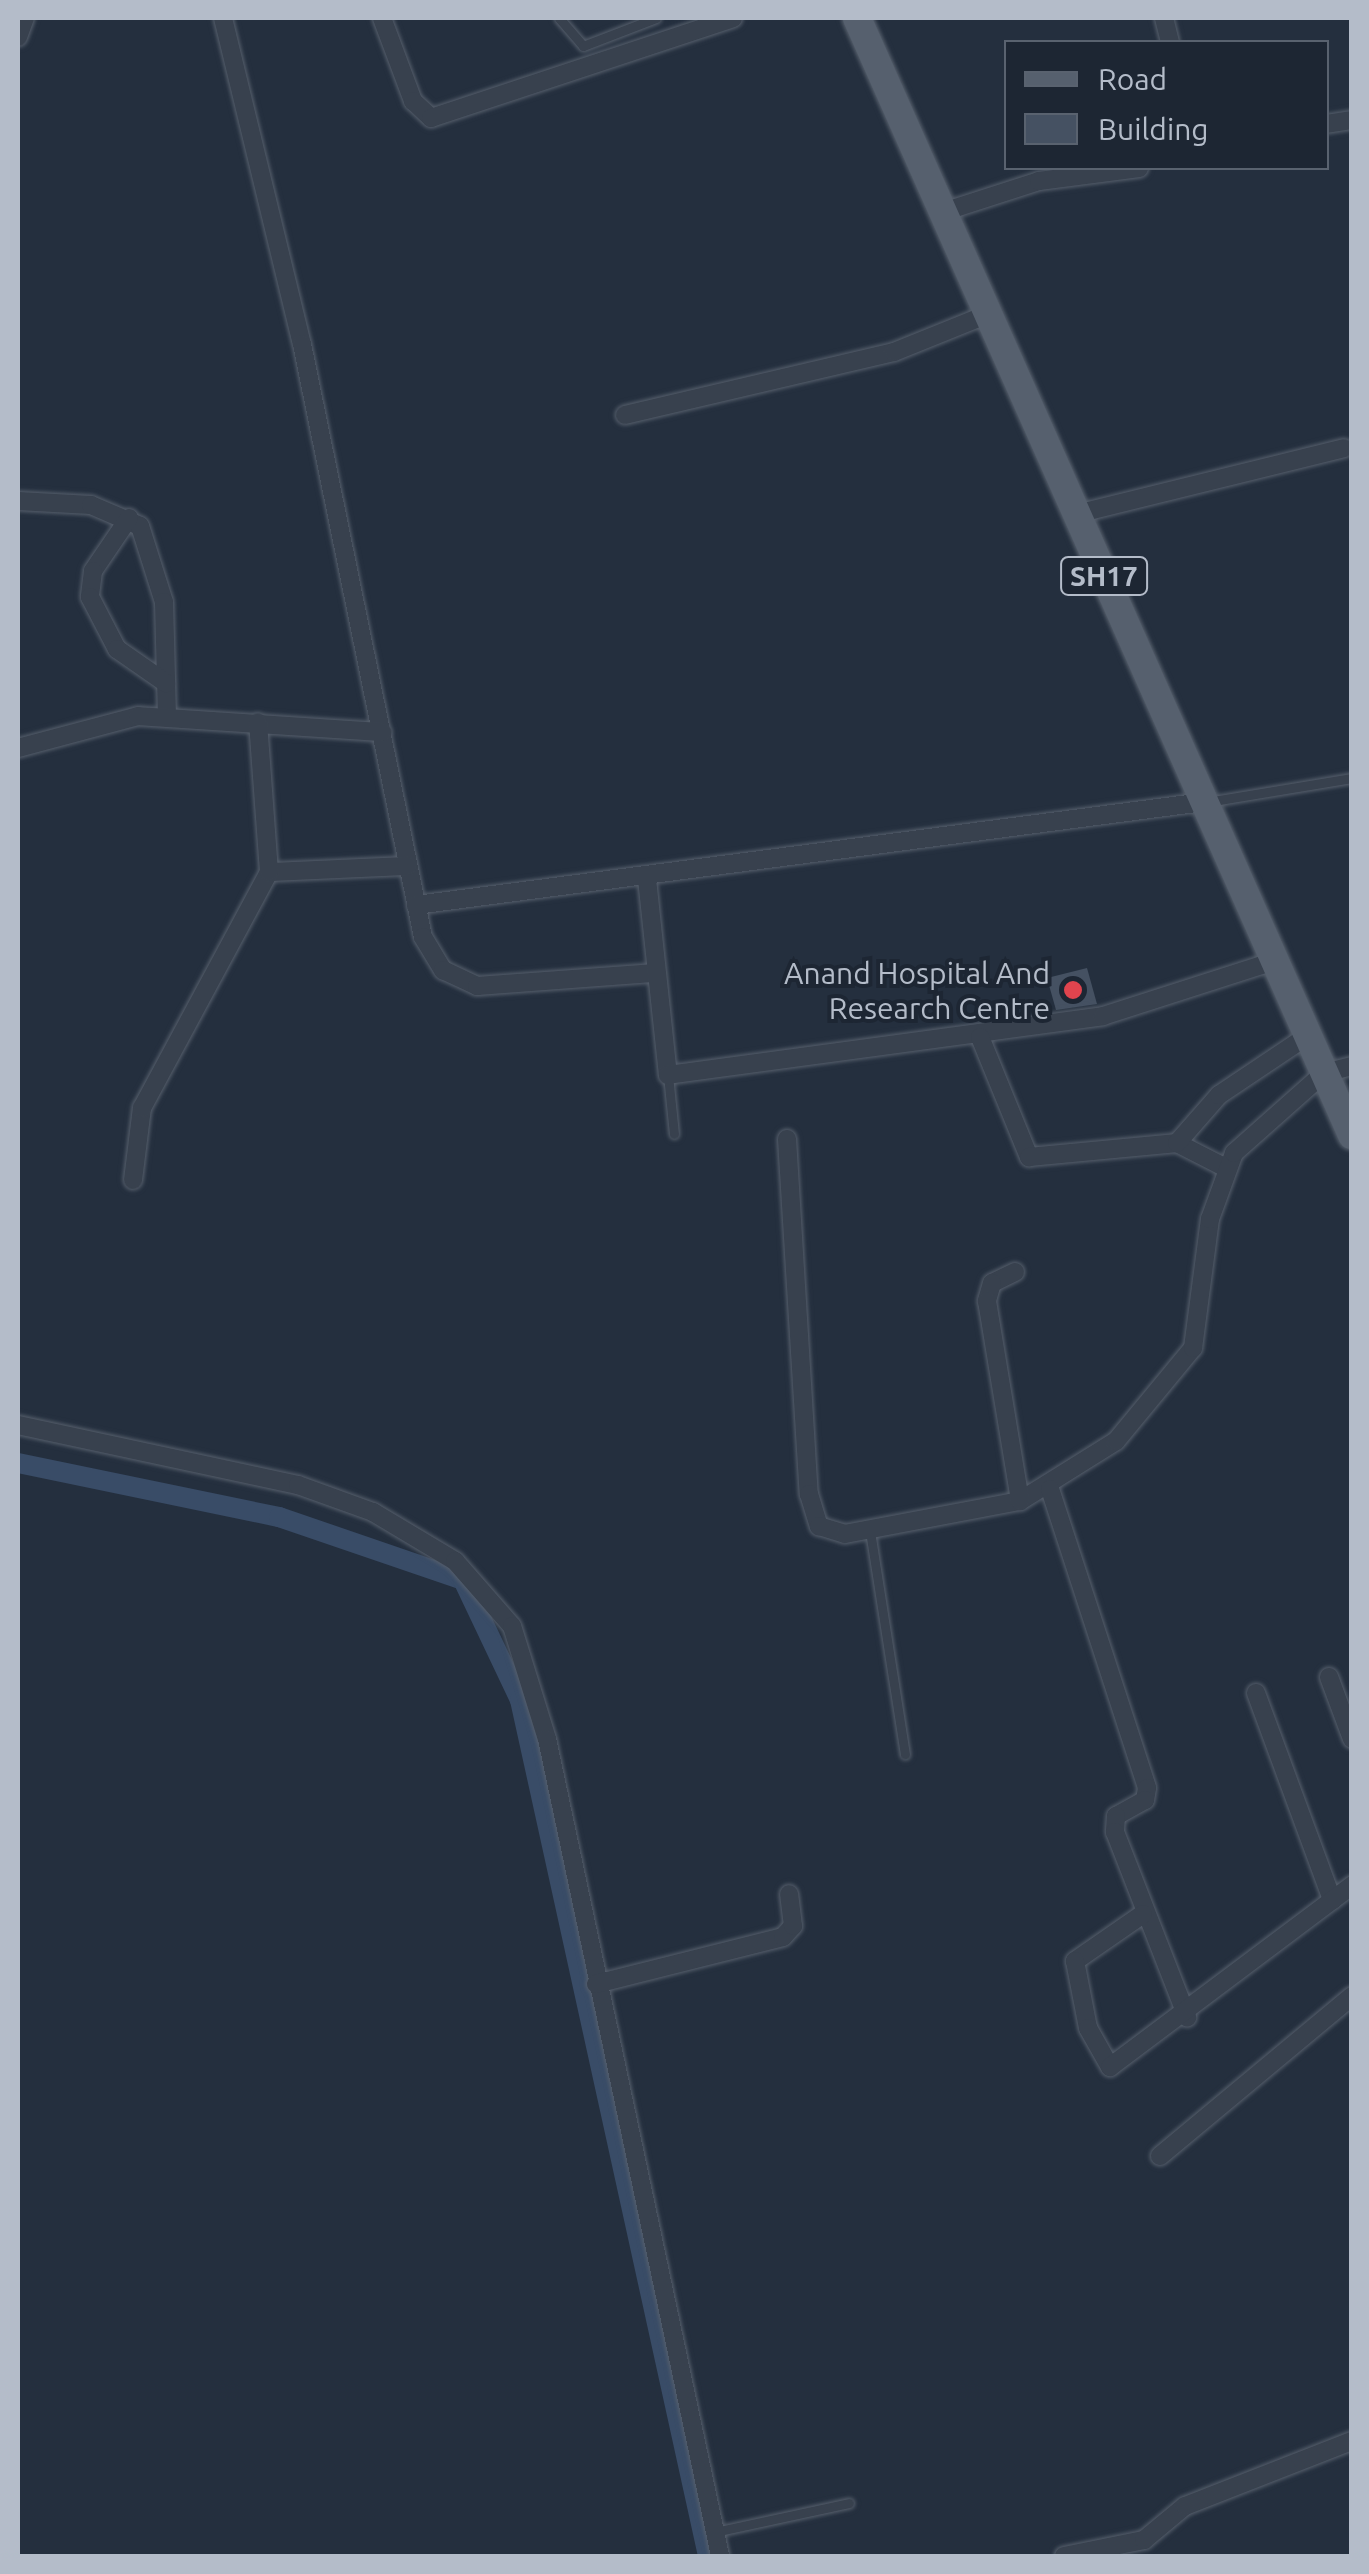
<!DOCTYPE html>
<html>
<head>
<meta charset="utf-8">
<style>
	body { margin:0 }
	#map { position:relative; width:1369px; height:2574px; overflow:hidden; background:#242f3e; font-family:Ubuntu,sans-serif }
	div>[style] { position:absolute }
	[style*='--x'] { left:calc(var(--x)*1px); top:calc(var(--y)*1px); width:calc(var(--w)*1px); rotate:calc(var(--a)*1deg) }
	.canal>* { height:20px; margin:-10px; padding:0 10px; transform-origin:10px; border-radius:10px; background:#394c67 }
	.building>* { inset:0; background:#455162 }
	.roads { filter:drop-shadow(0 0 2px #565f6c) drop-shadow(0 0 2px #565f6c) }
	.lane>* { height:9px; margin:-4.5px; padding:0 4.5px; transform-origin:4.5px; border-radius:4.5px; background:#38414e }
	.street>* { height:18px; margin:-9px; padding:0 9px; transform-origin:9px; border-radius:9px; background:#38414e }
	.primary>* { height:28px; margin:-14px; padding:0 14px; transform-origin:14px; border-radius:14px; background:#56606e }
	.dots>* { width:28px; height:28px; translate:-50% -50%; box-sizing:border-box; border:5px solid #1d2633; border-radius:50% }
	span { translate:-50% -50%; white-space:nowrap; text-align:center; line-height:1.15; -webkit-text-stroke:8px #1d2633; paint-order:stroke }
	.shield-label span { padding:2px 8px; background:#1d2633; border:2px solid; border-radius:8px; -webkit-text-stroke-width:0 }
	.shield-label { font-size:28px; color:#b4bcc9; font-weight:700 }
	.poi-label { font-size:30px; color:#b4bcc9 }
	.right { translate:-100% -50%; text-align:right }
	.frame { position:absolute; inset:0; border:20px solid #b4bcc9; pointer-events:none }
	.legend { position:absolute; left:1004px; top:40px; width:325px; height:130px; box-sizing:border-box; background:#1d2633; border:2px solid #59626f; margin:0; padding:12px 18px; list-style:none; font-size:30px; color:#b4bcc9 }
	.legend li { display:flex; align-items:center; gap:20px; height:50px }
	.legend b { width:50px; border:2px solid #59626f }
</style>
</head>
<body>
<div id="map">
	<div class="canal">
		<div style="--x:18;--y:1463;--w:267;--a:11.7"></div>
		<div style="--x:279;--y:1517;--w:194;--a:18.9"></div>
		<div style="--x:463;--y:1580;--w:133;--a:64.6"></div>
		<div style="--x:520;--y:1700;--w:876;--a:77.61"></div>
	</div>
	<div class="building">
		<div style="clip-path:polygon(1087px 968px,1097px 1004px,1056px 1010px,1047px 978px)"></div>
	</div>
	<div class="roads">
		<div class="lane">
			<div style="--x:559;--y:18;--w:37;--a:49"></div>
			<div style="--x:583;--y:46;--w:78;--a:-21"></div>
			<div style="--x:1207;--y:802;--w:147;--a:-9.4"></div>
			<div style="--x:668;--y:1075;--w:59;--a:84.2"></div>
			<div style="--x:870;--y:1531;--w:226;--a:81.1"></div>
			<div style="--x:715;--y:2532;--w:137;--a:-12.2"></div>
		</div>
		<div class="street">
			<div style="--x:223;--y:18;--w:335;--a:76.4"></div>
			<div style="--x:302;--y:344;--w:605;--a:78.47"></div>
			<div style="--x:423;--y:937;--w:39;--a:59"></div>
			<div style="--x:443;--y:970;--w:38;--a:25"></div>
			<div style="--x:477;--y:986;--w:179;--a:-4.2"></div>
			<div style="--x:382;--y:18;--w:89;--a:69.5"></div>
			<div style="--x:413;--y:101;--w:25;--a:43"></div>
			<div style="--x:431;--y:118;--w:318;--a:-18.3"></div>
			<div style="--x:1164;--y:18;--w:25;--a:76"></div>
			<div style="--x:18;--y:37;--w:20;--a:-70"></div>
			<div style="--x:1326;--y:124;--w:26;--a:-9"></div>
			<div style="--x:943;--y:212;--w:101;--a:-17.9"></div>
			<div style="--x:1039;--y:181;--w:101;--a:-7.4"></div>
			<div style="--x:625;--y:415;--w:276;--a:-13.2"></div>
			<div style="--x:894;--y:352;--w:101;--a:-22"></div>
			<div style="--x:18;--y:501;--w:73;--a:3.1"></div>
			<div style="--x:91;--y:505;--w:53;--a:23.2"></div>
			<div style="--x:140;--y:526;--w:80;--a:72.5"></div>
			<div style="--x:164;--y:602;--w:115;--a:88.5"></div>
			<div style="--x:1076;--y:514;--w:276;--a:-13.8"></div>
			<div style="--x:129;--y:518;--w:64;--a:124.2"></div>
			<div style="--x:93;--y:571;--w:26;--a:97"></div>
			<div style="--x:90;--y:597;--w:59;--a:62.6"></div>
			<div style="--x:117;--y:649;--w:60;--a:34.8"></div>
			<div style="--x:18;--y:748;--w:124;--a:-14.9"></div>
			<div style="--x:138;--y:716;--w:245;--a:3.8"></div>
			<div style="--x:269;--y:872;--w:139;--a:-2.5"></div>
			<div style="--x:647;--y:879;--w:197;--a:83.9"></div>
			<div style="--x:668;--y:1075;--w:439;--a:-7.7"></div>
			<div style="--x:1103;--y:1016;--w:180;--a:-17.8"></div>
			<div style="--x:416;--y:905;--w:795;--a:-7.45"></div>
			<div style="--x:980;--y:1037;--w:130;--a:67.8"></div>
			<div style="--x:1029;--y:1157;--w:149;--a:-5.4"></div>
			<div style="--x:1177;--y:1143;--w:55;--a:27"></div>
			<div style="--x:787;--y:1139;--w:356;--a:86.5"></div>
			<div style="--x:809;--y:1494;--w:34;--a:73"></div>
			<div style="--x:819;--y:1526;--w:27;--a:17"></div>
			<div style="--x:845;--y:1534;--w:178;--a:-10.7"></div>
			<div style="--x:1020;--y:1501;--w:113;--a:-32"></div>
			<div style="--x:1116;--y:1441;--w:121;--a:-50.4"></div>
			<div style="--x:1193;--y:1348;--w:130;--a:-82.5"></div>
			<div style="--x:1210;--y:1219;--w:70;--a:-70"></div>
			<div style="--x:1234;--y:1153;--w:120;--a:-41.6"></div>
			<div style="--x:1324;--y:1073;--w:29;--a:-14"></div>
			<div style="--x:1177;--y:1143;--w:64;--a:-48.8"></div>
			<div style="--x:1219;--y:1095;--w:106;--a:-33.8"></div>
			<div style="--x:133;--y:1180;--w:73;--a:-82.9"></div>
			<div style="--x:142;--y:1108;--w:268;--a:-61.7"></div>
			<div style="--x:269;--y:872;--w:150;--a:-94.2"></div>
			<div style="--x:1015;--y:1272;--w:25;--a:154"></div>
			<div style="--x:992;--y:1283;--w:19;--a:106"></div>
			<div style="--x:987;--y:1301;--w:203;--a:80.6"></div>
			<div style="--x:18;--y:1425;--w:286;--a:12.1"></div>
			<div style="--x:298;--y:1485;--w:80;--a:19.8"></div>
			<div style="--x:373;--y:1512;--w:96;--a:30.9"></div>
			<div style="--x:455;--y:1561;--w:86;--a:48.8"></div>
			<div style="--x:512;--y:1626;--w:118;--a:72.8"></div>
			<div style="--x:547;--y:1739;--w:835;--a:78.04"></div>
			<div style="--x:1050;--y:1489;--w:314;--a:72"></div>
			<div style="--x:1147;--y:1788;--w:12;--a:99"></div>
			<div style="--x:1145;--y:1800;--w:33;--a:151"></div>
			<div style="--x:1116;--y:1816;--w:16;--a:94"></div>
			<div style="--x:1115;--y:1832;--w:199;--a:68.7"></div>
			<div style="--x:1329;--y:1677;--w:66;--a:69.6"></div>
			<div style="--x:1256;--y:1693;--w:221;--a:69.8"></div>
			<div style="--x:1143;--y:1914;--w:83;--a:145.3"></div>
			<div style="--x:1075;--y:1961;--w:68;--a:79"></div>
			<div style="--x:1088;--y:2028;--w:45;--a:60.6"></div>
			<div style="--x:1110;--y:2067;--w:303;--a:-36.9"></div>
			<div style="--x:596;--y:1984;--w:193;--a:-14.1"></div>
			<div style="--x:783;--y:1937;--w:15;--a:-48"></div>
			<div style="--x:793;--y:1926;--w:32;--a:-97"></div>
			<div style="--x:1160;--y:2156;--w:250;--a:-39.8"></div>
			<div style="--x:1064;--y:2556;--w:82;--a:-11.3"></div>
			<div style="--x:1144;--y:2540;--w:53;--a:-39.7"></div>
			<div style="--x:1185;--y:2506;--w:179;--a:-21.3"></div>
		</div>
		<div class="primary">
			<div style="--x:857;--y:18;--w:1222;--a:66.1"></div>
		</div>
	</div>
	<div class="dots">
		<div style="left:1073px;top:990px;background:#e0444e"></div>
	</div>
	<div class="shield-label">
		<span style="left:1104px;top:576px">SH17</span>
	</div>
	<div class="poi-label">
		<span class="right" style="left:1050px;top:990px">Anand Hospital And<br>Research Centre</span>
	</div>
	<div class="frame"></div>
	<ul class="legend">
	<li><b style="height:12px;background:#56606e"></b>Road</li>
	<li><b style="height:28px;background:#455162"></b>Building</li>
	</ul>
</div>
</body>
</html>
